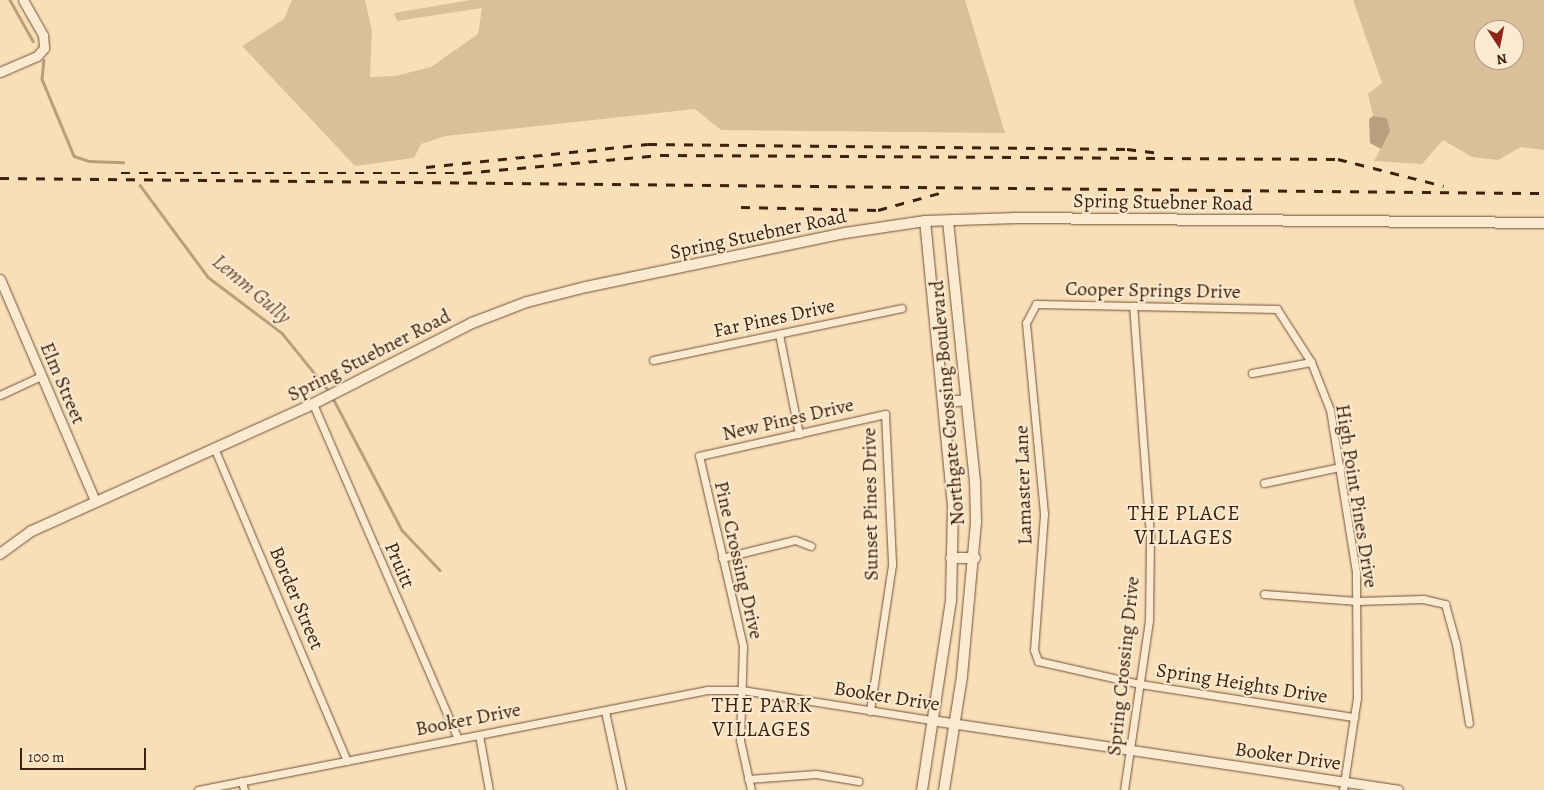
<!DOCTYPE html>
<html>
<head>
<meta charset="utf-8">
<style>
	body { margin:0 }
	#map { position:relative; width:1544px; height:790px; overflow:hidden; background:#f9dfb8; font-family:Alegreya,serif }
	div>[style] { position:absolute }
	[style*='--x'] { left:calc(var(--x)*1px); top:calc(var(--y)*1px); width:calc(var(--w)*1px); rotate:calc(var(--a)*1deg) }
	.green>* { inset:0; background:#dabf9b }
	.water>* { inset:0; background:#ba9e7e }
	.stream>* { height:2.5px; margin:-1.25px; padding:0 1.25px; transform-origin:1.25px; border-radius:1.25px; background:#ba9e7e }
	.roads { filter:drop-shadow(0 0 1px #6e5037) drop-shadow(0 0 1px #6e5037) }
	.minor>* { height:7px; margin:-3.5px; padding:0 3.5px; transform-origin:3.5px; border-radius:3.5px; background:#fbead1 }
	.tertiary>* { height:9px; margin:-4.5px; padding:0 4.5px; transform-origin:4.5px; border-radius:4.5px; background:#fbead1 }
	.secondary>* { height:10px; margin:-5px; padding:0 5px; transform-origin:5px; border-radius:5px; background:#fbead1 }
	.rail>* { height:2.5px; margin-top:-1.25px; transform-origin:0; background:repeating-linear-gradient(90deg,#40200c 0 9px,transparent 0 18px) }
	span { translate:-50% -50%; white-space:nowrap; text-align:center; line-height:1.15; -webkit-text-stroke:4px #fbead1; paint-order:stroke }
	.street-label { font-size:20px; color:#40200c }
	.water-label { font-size:21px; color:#6b4c34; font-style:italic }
	.neighbourhood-label { font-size:21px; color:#40200c; letter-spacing:1px }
	.north { position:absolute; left:1474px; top:20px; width:50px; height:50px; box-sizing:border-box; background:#fbead1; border:1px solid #b09982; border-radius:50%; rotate:169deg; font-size:14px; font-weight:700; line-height:20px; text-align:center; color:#40200c }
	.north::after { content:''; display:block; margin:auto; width:18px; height:22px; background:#8f2418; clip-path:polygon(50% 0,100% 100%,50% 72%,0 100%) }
	.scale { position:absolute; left:20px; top:748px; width:126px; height:22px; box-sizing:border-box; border:2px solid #40200c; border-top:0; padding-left:6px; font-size:15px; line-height:18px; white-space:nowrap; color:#40200c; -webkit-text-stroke:4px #fbead1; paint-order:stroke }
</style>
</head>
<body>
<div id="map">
	<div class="green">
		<div style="clip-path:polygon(292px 0,365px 0,372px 31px,370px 77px,395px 76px,431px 67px,478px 34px,482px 8px,397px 21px,394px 13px,471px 0,965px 0,1005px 133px,721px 130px,695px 109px,446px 136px,421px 144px,414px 158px,355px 166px,242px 46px,284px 19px)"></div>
		<div style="clip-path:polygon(evenodd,1353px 0,1544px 0,1544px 150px,1521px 147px,1498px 160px,1472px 157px,1443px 140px,1422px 164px,1374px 161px,1390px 131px,1387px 118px,1373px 116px,1368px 94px,1382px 83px,1353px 0,1484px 30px,1514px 30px,1514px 60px,1484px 60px,1484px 30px)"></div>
	</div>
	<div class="water">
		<div style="clip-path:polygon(1373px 116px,1387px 118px,1390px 131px,1381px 149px,1370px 143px,1369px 119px)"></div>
	</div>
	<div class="stream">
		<div style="--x:10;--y:0;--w:47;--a:60.7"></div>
		<div style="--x:44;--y:60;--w:19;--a:96"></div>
		<div style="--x:42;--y:79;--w:83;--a:67.4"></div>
		<div style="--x:74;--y:156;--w:16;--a:18"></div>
		<div style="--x:89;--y:161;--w:34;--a:2"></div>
		<div style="--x:140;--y:185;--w:114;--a:53.5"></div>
		<div style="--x:208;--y:277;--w:93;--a:37.1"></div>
		<div style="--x:282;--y:333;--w:75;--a:51"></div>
		<div style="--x:334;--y:400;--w:147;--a:62.4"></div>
		<div style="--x:402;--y:530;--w:55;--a:46.5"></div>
	</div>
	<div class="roads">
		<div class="minor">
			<div style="--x:779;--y:334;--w:102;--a:78.7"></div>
			<div style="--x:653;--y:360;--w:254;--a:-11.8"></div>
			<div style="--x:1252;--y:373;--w:60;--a:-10.6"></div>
			<div style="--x:0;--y:395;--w:45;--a:-24.9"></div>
			<div style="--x:313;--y:404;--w:365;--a:66.6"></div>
			<div style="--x:215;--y:450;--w:338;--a:67"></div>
			<div style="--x:1264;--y:483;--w:78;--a:-11.9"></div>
			<div style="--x:722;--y:558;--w:75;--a:-13.9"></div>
			<div style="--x:795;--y:540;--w:17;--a:21"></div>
			<div style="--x:1264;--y:594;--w:93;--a:4.3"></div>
			<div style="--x:1357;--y:601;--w:66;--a:-1.7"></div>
			<div style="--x:1423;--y:599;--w:23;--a:13"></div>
			<div style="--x:1445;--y:604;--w:41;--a:74.6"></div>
			<div style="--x:1456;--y:644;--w:80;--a:80.7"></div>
			<div style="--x:605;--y:711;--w:81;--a:77.9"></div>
			<div style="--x:479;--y:735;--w:56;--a:79.7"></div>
			<div style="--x:748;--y:779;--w:68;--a:-4.2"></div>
			<div style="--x:816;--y:774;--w:43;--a:9.5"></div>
			<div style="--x:242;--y:781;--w:9;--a:77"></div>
			<div style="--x:198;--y:790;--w:519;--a:-11.11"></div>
			<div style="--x:707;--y:690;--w:35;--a:0"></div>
			<div style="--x:742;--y:690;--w:191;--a:9"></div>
			<div style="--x:751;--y:790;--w:51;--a:-102.4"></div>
			<div style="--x:740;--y:740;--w:94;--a:-88.2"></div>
			<div style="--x:743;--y:646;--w:195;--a:-103"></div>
			<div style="--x:699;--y:456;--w:191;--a:-12.7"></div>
			<div style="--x:885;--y:414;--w:151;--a:87.3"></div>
			<div style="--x:892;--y:565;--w:148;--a:98.6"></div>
			<div style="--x:1124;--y:790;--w:172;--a:-81.6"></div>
			<div style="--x:1149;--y:620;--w:84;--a:-89.3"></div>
			<div style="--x:1150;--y:536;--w:231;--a:-94.2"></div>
			<div style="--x:1343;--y:790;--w:74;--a:-81.4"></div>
			<div style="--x:1354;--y:717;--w:19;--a:-81"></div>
			<div style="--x:1357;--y:698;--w:126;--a:-90.5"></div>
			<div style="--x:1356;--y:572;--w:164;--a:-99.1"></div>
			<div style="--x:1330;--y:410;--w:52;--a:-111.6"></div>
			<div style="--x:1311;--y:362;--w:63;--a:-122.7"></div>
			<div style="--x:1277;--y:309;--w:241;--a:-178.8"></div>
			<div style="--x:1036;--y:304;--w:21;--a:118"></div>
			<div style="--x:1026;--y:323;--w:192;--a:84.6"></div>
			<div style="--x:1044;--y:514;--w:136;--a:94.2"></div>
			<div style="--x:1034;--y:650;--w:12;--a:70"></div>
			<div style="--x:1038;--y:661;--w:105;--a:12.7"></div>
			<div style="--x:1140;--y:684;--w:217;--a:8.8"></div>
		</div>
		<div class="tertiary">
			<div style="--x:0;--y:72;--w:40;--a:-23.4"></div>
			<div style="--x:37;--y:56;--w:11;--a:-49"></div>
			<div style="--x:44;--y:48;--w:13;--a:-94"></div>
			<div style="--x:43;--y:35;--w:40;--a:-119.7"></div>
			<div style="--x:0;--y:279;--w:241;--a:66.8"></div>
			<div style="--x:931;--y:720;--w:472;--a:8.5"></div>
		</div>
		<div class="secondary">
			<div style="--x:945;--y:402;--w:21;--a:-5"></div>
			<div style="--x:0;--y:554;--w:39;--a:-36"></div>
			<div style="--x:32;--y:531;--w:308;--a:-24.3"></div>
			<div style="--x:313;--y:404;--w:178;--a:-27"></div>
			<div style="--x:472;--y:323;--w:59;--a:-20.9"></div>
			<div style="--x:527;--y:302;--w:61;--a:-14.3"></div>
			<div style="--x:586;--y:287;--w:265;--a:-11.8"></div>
			<div style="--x:845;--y:233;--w:81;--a:-8.5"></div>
			<div style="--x:925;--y:221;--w:92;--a:-1.9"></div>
			<div style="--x:1017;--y:218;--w:527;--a:0.54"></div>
			<div style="--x:951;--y:558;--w:24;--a:0"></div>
			<div style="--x:922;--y:790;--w:191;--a:-81.3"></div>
			<div style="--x:951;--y:601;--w:95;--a:-88.8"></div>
			<div style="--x:953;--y:506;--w:286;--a:-95.6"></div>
			<div style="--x:944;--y:790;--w:115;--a:-81"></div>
			<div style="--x:962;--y:676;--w:155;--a:-84.8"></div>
			<div style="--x:976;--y:522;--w:40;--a:-91.4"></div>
			<div style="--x:975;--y:482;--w:263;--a:-95.9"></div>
		</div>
	</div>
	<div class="rail">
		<div style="--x:426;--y:167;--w:223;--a:-5.9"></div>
		<div style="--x:648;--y:144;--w:479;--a:0.6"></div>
		<div style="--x:1127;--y:149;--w:33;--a:7"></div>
		<div style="--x:121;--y:173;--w:342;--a:0"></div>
		<div style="--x:463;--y:173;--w:198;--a:-5.2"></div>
		<div style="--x:660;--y:155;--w:678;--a:0.34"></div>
		<div style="--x:1338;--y:159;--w:109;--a:14.3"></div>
		<div style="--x:0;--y:178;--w:1544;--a:0.56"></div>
		<div style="--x:741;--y:207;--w:137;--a:1.3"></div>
		<div style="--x:878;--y:210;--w:67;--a:-15.5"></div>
	</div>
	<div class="street-label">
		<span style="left:1163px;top:202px;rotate:1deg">Spring Stuebner Road</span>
		<span style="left:758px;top:234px;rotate:-12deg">Spring Stuebner Road</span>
		<span style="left:1153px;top:290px;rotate:1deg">Cooper Springs Drive</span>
		<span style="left:774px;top:318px;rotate:-12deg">Far Pines Drive</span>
		<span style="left:369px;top:355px;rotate:-27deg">Spring Stuebner Road</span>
		<span style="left:63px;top:383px;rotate:67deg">Elm Street</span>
		<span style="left:947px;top:403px;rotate:-95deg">Northgate Crossing Boulevard</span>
		<span style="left:788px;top:419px;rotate:-13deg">New Pines Drive</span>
		<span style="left:1023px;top:485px;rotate:-92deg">Lamaster Lane</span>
		<span style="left:1357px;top:496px;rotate:81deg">High Point Pines Drive</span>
		<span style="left:870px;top:504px;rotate:-91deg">Sunset Pines Drive</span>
		<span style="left:739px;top:560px;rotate:77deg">Pine Crossing Drive</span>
		<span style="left:400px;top:565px;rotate:67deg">Pruitt</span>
		<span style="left:297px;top:598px;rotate:67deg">Border Street</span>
		<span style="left:1123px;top:666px;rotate:-84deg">Spring Crossing Drive</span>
		<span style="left:1242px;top:683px;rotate:9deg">Spring Heights Drive</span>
		<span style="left:887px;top:696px;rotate:9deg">Booker Drive</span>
		<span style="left:468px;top:719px;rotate:-11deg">Booker Drive</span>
		<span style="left:1288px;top:756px;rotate:8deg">Booker Drive</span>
	</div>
	<div class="water-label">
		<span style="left:252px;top:289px;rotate:40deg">Lemm Gully</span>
	</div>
	<div class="neighbourhood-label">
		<span style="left:1184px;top:525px">THE PLACE<br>VILLAGES</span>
		<span style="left:762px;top:717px">THE PARK<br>VILLAGES</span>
	</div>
	<div class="north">N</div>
	<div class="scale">100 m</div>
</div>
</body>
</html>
